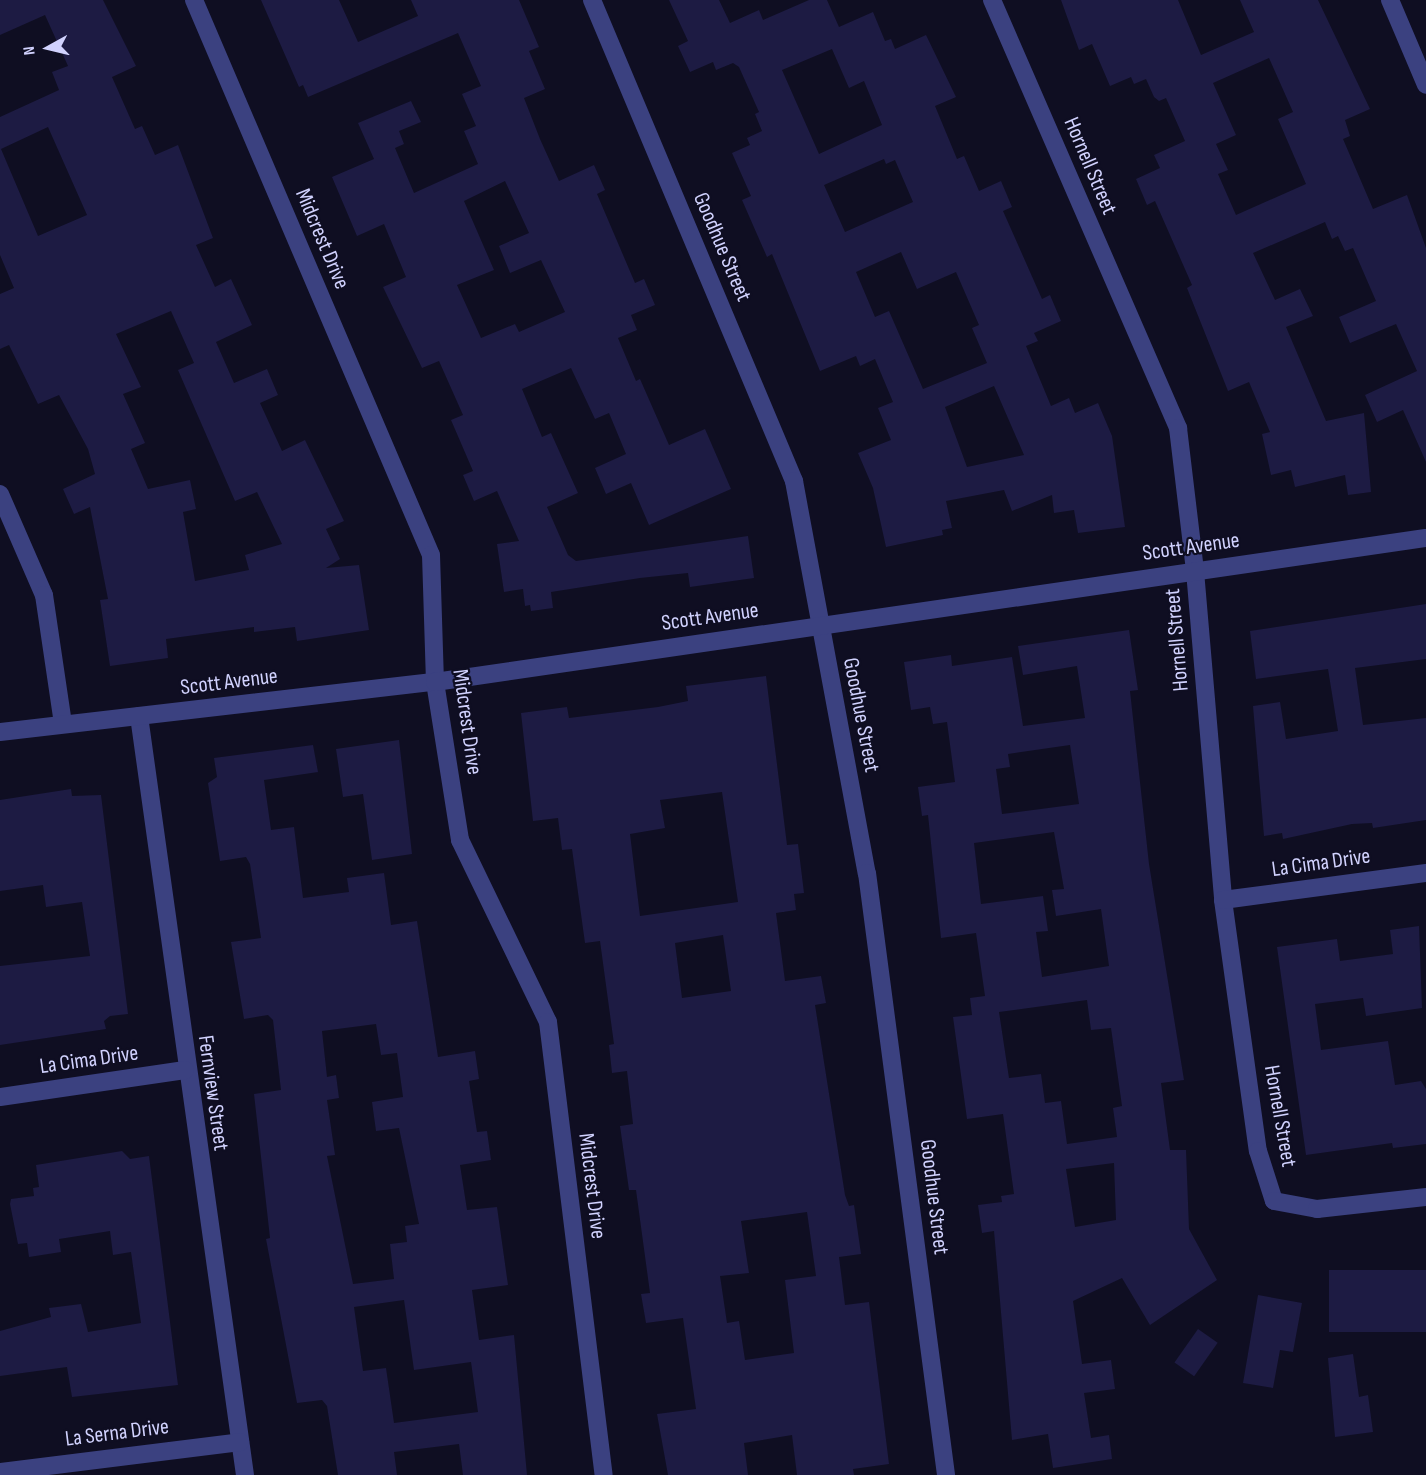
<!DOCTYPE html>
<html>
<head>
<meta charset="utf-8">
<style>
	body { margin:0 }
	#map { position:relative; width:1426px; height:1475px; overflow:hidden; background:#0f0e22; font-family:"Sofia Sans Condensed",sans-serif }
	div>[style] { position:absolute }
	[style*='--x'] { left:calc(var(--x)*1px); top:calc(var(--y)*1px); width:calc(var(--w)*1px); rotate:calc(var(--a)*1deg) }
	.building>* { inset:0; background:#1d1b43; transform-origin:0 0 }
	.minor>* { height:18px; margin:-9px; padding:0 9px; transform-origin:9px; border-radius:9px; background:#3b4180 }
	span { translate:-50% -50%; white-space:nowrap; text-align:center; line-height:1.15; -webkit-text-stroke:4.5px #0f0e22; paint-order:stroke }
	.street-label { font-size:22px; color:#d1d2fe }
	.north { position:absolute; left:18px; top:18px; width:60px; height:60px; -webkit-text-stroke:4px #0f0e22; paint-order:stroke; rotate:262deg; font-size:16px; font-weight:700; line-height:24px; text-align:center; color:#d1d2fe }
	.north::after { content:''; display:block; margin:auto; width:21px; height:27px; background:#d1d2fe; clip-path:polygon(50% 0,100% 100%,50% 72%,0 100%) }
</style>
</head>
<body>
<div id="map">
	<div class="building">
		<div style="clip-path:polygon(evenodd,0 0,103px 0,136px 66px,112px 77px,135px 129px,142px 126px,155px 155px,178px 145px,213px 238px,196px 245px,215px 287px,231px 279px,252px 325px,216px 342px,234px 383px,267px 369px,278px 395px,260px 403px,282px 451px,305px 440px,344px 521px,326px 529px,340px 559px,326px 568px,359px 565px,369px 630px,297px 641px,295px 627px,254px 632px,254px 627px,166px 639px,168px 658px,110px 666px,100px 600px,108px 599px,90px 507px,74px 514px,63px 489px,95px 474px,88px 449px,59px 395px,38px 404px,9px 345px,0 349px,0 294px,14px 288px,0 255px,0 117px,59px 90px,52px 72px,68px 66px,45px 15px,0 35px,0 0,48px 127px,87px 215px,38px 236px,1px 149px,48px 127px,0 0,171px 311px,194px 363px,178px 370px,235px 501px,257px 492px,282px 544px,245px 555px,249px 570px,195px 581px,183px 512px,196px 509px,190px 480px,148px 489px,131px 449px,145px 443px,123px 394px,141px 387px,116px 334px,171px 311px)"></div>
		<div style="clip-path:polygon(evenodd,261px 0,339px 0,358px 42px,418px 16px,411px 0,519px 0,539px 47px,529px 51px,545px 89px,524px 98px,540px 139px,559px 181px,594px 165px,605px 190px,597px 194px,635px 283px,644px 279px,655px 305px,631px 315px,637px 330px,618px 338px,636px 381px,640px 379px,669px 445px,705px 429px,731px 489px,649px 525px,631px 483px,606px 494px,595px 468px,626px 454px,609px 413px,595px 419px,571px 368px,522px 389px,542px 437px,551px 433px,578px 493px,547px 507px,568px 555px,576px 561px,748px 536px,754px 578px,690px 587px,688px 573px,640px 578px,551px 592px,553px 608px,531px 611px,530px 605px,525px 606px,523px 589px,504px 592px,497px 544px,519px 541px,497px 491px,474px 501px,463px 475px,473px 471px,451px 420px,463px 415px,439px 361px,422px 368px,383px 287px,406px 277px,384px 224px,357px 236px,332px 177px,374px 159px,358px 123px,411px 101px,421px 122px,399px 131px,404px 144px,395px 148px,414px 193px,478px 164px,464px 131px,476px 126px,462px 94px,481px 86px,458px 33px,308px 97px,303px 85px,299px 87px,261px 0,505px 181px,529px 233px,499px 246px,510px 273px,541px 260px,565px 312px,519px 332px,515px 324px,481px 338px,457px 285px,494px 270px,464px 201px,505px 181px)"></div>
		<div style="clip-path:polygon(evenodd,669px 0,719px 0,730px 23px,759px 10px,763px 20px,809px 0,827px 0,839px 27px,873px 12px,885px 41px,891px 39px,895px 49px,926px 35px,956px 97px,935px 106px,957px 159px,964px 156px,979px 191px,1001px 181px,1012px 207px,1003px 211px,1042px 299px,1050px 295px,1061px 321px,1034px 333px,1038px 341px,1026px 346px,1051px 406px,1069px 398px,1075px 413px,1098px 403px,1112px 436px,1125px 527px,1078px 533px,1074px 510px,1054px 513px,1052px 495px,1012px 511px,1004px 490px,946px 501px,952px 528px,942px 530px,943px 535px,886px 547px,873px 488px,858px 453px,891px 440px,878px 408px,893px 402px,875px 359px,860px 366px,856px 356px,820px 371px,772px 254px,767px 257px,742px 200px,751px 196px,732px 153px,750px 145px,747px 138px,762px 131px,755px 114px,759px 112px,739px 67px,733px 63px,716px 70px,713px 62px,690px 72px,678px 46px,688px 41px,669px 0,832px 49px,849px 88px,864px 81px,882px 125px,819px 154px,782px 70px,832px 49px,669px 0,884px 159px,886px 164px,895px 160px,913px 202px,845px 232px,824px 185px,884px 159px,669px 0,901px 252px,917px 289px,956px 272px,979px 325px,972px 328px,987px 363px,923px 389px,889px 311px,875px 317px,856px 272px,901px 252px,669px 0,994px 386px,1024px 455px,967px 467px,945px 407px,994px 386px)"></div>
		<div style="clip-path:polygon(evenodd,1061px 0,1178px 0,1201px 55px,1254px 32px,1240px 0,1318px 0,1370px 109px,1345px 120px,1350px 136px,1343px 139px,1373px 209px,1407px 195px,1426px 248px,1426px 462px,1403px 410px,1377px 422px,1365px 395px,1417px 371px,1396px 324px,1350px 343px,1339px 317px,1376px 301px,1353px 248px,1345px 251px,1338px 236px,1332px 239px,1325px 222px,1253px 253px,1275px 300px,1300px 289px,1313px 316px,1286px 327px,1326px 421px,1364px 413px,1371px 492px,1348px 495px,1345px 475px,1295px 487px,1291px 470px,1271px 475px,1262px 434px,1270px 432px,1249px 382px,1228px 391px,1187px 288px,1192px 285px,1155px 201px,1147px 205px,1136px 179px,1160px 168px,1154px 155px,1185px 141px,1166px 98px,1159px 101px,1154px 97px,1146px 79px,1134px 84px,1131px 77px,1110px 86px,1092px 44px,1079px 50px,1061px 0,1269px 58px,1293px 112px,1278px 119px,1306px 184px,1236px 215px,1218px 174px,1228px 170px,1216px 144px,1236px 135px,1213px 83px,1269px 58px)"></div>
		<div style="clip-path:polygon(1426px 604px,1426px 659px,1355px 668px,1363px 725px,1426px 718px,1426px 820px,1373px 828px,1372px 823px,1352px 824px,1283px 839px,1282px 833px,1264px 836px,1253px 706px,1280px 702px,1286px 739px,1338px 731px,1328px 669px,1256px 679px,1250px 631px)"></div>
		<div style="clip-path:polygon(evenodd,1129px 630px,1138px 690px,1130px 691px,1149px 864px,1184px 1080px,1161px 1083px,1170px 1150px,1186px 1150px,1189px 1229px,1217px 1280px,1150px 1325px,1122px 1278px,1073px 1301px,1082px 1364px,1111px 1360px,1115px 1389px,1084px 1393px,1091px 1438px,1109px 1435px,1112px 1459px,1053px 1468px,1048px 1434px,1012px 1440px,994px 1231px,982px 1233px,978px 1205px,1002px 1202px,1001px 1196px,1014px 1194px,1003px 1114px,967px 1119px,953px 1017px,972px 1015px,970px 998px,985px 996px,976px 933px,941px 938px,928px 815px,922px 816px,918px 787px,955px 782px,947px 722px,933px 724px,930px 707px,911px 710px,904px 662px,951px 655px,952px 666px,1012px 657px,1023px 726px,1085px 718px,1077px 666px,1023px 675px,1018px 646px,1129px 630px,1070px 745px,1079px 804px,1002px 814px,996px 769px,1010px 767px,1008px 754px,1070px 745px,1129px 630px,1054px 832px,1064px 889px,1052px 890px,1056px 916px,1101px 909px,1109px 966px,1042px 977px,1036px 932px,1048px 931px,1043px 896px,981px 904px,974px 843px,1054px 832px,1129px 630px,1087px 1000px,1091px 1030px,1111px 1028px,1122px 1106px,1113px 1108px,1117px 1137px,1067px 1144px,1061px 1101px,1045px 1103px,1041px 1074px,1009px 1078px,999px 1012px,1087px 1000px,1129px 630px,1114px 1163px,1116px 1220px,1075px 1227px,1066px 1169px,1114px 1163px)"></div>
		<div style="clip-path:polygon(evenodd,766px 676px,787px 845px,798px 844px,804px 893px,794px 894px,796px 910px,776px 913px,785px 981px,821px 976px,826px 1003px,815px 1005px,845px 1195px,849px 1206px,854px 1205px,861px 1254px,839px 1257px,845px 1305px,869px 1302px,889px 1464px,853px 1469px,854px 1475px,797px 1475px,792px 1435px,744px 1443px,748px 1475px,668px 1475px,657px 1414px,696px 1409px,683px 1318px,646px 1323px,641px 1294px,650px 1293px,636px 1190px,629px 1190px,620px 1126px,633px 1124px,627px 1071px,612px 1073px,609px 1045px,614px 1044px,600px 941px,585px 943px,572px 849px,562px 850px,558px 818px,533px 821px,521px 713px,567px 707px,569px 718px,658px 707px,688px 701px,686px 686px,766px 676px,722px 792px,738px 902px,640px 916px,630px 834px,665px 828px,660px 800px,722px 792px,766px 676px,723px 935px,731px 991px,682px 998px,675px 943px,723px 935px,766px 676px,807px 1212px,816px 1276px,785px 1280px,794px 1353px,745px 1360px,739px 1321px,727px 1323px,720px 1276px,749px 1273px,741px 1221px,807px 1212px)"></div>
		<div style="clip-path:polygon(399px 740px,412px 854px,372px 860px,363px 794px,343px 797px,336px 749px)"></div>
		<div style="clip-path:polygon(evenodd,313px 745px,318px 772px,264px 780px,271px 830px,294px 827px,303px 898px,349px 892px,347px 878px,384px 873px,391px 925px,417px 921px,438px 1057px,475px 1051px,479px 1079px,469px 1081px,477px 1132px,487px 1131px,491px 1160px,460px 1165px,467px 1210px,497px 1207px,508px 1285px,472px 1290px,479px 1340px,514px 1335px,527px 1475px,463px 1475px,459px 1444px,394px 1452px,397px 1475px,338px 1475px,327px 1406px,322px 1400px,297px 1403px,266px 1239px,270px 1238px,254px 1094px,281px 1090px,273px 1020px,268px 1015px,244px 1019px,231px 942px,261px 938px,250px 864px,246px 857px,220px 861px,208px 783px,217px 777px,214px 758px,313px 745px,376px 1024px,381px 1055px,397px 1053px,403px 1097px,372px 1102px,376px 1131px,399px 1128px,419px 1224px,405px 1226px,407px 1242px,390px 1244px,394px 1279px,353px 1284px,327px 1156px,335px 1155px,327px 1100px,339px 1098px,336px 1075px,327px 1077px,322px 1031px,376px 1024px,313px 745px,404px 1300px,414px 1370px,471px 1362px,478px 1412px,394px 1423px,386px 1368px,363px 1371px,354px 1307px,404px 1300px)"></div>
		<div style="clip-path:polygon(71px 789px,72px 796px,101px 795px,128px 1014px,110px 1016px,104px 1021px,106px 1029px,0 1045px,0 966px,90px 956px,82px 902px,46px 907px,43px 885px,0 891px,0 800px)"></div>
		<div style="clip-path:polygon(1419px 926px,1422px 1008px,1366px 1016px,1363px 998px,1315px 1004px,1321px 1050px,1388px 1041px,1395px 1085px,1421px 1081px,1426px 1089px,1426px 1144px,1393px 1148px,1392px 1143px,1306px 1155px,1277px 947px,1337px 939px,1340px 961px,1393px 954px,1390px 930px)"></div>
		<div style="clip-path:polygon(122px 1151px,130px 1159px,149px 1156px,178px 1385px,72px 1397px,67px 1367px,0 1376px,0 1331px,51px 1317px,49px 1308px,81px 1304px,88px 1332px,141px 1323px,131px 1252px,113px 1255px,110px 1231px,59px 1239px,61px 1252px,29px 1257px,27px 1243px,18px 1244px,10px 1204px,11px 1199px,34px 1196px,33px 1188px,39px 1187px,36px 1165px)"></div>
		<div style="left:1426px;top:1270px;width:62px;height:97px;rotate:90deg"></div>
		<div style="clip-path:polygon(1258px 1295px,1302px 1303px,1293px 1352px,1280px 1350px,1273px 1388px,1243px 1383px)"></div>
		<div style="left:1198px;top:1329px;width:24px;height:41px;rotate:35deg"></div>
		<div style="clip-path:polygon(1353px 1354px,1359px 1397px,1368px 1395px,1373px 1432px,1335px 1437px,1328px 1358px)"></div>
	</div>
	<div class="minor">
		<div style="--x:194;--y:0;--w:603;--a:66.88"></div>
		<div style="--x:431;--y:555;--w:127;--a:88.2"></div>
		<div style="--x:435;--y:682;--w:160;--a:81"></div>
		<div style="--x:460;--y:840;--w:202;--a:64.2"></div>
		<div style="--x:548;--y:1022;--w:456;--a:83"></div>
		<div style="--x:592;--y:0;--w:522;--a:67.22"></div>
		<div style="--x:794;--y:481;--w:399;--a:79.5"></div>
		<div style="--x:867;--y:873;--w:607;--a:82.52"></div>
		<div style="--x:992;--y:0;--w:467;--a:66.5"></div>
		<div style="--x:1178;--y:428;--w:144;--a:83.2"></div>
		<div style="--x:1195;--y:571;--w:330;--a:85.1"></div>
		<div style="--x:1223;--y:900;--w:253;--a:82.1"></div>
		<div style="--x:1258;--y:1151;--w:52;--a:72.3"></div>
		<div style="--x:1274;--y:1201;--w:44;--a:10.5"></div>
		<div style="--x:1317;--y:1209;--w:110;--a:-6.3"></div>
		<div style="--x:1390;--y:0;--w:92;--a:67"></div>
		<div style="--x:0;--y:494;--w:110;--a:66.5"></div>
		<div style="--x:44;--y:595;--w:130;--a:81.6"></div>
		<div style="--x:139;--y:716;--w:766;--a:82.05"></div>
		<div style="--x:0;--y:732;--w:438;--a:-6.6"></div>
		<div style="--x:435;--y:682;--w:1001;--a:-8.27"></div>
		<div style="--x:1223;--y:900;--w:205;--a:-7.6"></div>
		<div style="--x:0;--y:1097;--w:187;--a:-8.3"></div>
		<div style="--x:0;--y:1472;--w:242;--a:-7.1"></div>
	</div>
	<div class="street-label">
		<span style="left:1090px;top:166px;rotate:67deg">Hornell Street</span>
		<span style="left:322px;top:239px;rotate:67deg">Midcrest Drive</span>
		<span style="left:722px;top:247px;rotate:67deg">Goodhue Street</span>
		<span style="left:1191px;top:547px;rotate:-8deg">Scott Avenue</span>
		<span style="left:710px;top:617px;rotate:-8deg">Scott Avenue</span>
		<span style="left:1177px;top:640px;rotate:-95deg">Hornell Street</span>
		<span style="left:229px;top:682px;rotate:-7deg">Scott Avenue</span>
		<span style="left:861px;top:715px;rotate:79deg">Goodhue Street</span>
		<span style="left:467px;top:722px;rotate:82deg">Midcrest Drive</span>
		<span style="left:1321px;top:863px;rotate:-8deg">La Cima Drive</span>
		<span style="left:89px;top:1060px;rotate:-8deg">La Cima Drive</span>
		<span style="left:213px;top:1093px;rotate:82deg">Fernview Street</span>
		<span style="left:1280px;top:1116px;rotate:80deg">Hornell Street</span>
		<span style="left:592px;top:1186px;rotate:83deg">Midcrest Drive</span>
		<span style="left:934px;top:1197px;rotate:83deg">Goodhue Street</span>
		<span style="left:117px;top:1433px;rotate:-7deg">La Serna Drive</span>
	</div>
	<div class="north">N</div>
</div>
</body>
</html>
